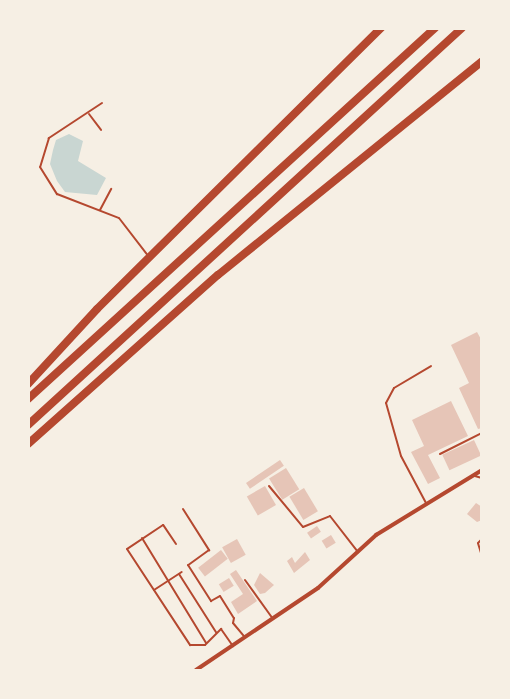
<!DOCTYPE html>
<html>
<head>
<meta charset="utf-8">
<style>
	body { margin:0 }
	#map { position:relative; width:510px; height:699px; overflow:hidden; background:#f6efe4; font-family:"Noto Sans",sans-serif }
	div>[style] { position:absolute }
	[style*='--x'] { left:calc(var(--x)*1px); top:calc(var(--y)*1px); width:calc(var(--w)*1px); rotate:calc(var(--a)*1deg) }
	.water>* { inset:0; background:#c9d6d2 }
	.building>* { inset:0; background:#e6c5b7; transform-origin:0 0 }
	.service>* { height:2px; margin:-1px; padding:0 1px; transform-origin:1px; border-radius:1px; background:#b5482f }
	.minor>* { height:4px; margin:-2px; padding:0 2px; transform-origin:2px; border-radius:2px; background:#b5482f }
	.motorway>* { height:8px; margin:-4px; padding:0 4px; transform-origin:4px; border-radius:4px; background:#b5482f }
	span { translate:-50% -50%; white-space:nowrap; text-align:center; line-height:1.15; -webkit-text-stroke:6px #f6efe4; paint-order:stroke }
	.frame { position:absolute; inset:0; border:30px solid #f6efe4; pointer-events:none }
</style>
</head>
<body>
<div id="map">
	<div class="water">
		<div style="clip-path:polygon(69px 134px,83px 141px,78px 161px,106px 178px,97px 195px,65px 192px,57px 181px,50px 164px,53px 150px,56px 140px)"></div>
	</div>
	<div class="building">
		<div style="clip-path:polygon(477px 332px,482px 341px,482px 428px,478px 429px,459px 388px,469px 383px,451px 345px)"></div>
		<div style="clip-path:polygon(451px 401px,468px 436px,428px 455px,440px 478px,428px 484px,411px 452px,424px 446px,412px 420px)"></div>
		<div style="left:474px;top:440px;width:17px;height:35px;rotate:65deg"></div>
		<div style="left:280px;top:460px;width:7px;height:41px;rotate:56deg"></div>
		<div style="left:286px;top:468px;width:25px;height:20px;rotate:58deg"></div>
		<div style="left:265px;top:486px;width:22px;height:21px;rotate:60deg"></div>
		<div style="left:304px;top:488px;width:27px;height:17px;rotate:59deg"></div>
		<div style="clip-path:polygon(476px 503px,482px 507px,482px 520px,477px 522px,467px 514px)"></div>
		<div style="left:317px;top:526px;width:7px;height:12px;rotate:56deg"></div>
		<div style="left:331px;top:535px;width:9px;height:11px;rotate:58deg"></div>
		<div style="left:237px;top:539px;width:18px;height:17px;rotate:61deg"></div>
		<div style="left:221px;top:550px;width:11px;height:29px;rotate:52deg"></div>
		<div style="clip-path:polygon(305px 552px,310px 560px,294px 573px,287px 561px,292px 557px,295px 563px)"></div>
		<div style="clip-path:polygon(236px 570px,257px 601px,238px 614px,231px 602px,243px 594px,230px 574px)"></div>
		<div style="clip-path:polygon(260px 573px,274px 585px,265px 593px,260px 594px,254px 585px)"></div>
		<div style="left:229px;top:578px;width:9px;height:12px;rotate:58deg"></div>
	</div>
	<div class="service">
		<div style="--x:102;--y:103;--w:64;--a:146.6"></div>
		<div style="--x:49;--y:138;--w:30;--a:107"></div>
		<div style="--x:40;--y:167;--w:32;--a:58"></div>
		<div style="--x:57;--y:194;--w:66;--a:21.2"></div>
		<div style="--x:119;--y:218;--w:49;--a:52.4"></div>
		<div style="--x:89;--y:114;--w:20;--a:53"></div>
		<div style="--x:100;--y:210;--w:24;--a:-62"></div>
		<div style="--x:440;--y:454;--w:47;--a:-26.6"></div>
		<div style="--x:475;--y:476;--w:7;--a:16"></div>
		<div style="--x:269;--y:486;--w:53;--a:50.3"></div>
		<div style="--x:303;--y:527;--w:29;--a:-22"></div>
		<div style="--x:330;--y:516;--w:46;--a:52.1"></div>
		<div style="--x:426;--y:503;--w:53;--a:-118"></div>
		<div style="--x:401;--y:456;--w:55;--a:-105.8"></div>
		<div style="--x:386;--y:403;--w:17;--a:-62"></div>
		<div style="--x:394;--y:388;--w:43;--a:-30.7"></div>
		<div style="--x:183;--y:509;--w:49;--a:57.6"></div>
		<div style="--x:209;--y:550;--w:26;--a:144"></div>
		<div style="--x:188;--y:565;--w:43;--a:57.4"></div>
		<div style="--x:211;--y:601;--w:10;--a:-29"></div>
		<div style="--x:220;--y:596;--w:26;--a:58"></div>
		<div style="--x:234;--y:618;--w:5;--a:101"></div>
		<div style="--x:233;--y:623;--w:17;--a:50"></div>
		<div style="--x:142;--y:538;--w:123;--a:58.6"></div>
		<div style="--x:176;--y:544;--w:23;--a:-124"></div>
		<div style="--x:163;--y:525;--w:43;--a:146.3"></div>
		<div style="--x:127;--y:549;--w:115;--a:56.7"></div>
		<div style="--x:190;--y:645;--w:15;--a:0"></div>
		<div style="--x:205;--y:645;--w:23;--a:-45"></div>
		<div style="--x:221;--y:629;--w:21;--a:55"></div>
		<div style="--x:481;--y:553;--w:10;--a:-107"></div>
		<div style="--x:478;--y:543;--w:6;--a:-45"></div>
		<div style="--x:179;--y:574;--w:69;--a:57.5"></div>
		<div style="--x:245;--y:580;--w:48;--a:54.3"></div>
		<div style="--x:154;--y:590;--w:33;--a:-33"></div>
	</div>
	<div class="minor">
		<div style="--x:196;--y:670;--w:147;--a:-33.9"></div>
		<div style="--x:318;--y:588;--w:79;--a:-42.4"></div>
		<div style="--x:376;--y:535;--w:124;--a:-31.5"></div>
	</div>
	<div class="motorway">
		<div style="--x:28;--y:384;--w:102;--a:-47.4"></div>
		<div style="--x:97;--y:309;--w:400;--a:-44.7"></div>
		<div style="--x:28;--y:399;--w:551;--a:-42.35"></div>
		<div style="--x:28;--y:425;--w:588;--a:-42.45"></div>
		<div style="--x:28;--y:444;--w:254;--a:-41.7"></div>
		<div style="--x:218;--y:275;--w:340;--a:-39"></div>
	</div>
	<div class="frame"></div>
</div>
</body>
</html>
